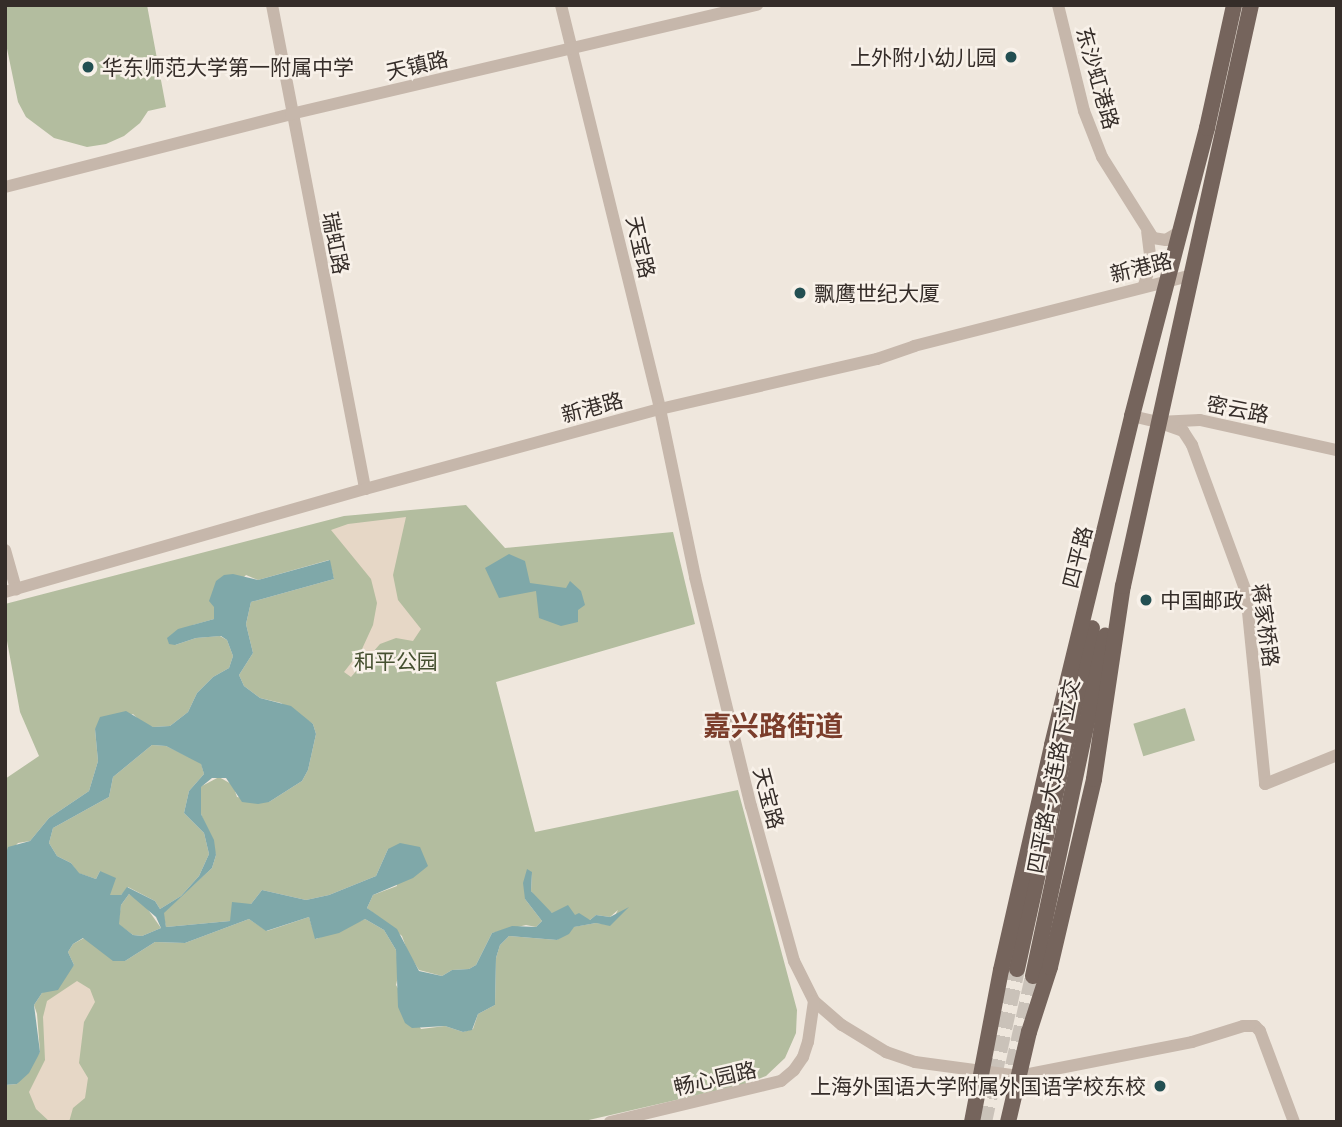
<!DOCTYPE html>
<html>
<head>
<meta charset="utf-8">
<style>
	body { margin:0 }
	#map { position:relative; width:1342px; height:1127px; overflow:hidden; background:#efe7dd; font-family:"IBM Plex Sans","Noto Sans SC",sans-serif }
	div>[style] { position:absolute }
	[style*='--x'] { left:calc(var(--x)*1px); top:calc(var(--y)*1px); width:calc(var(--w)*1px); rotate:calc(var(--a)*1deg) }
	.green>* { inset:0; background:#b3bd9f; transform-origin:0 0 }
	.plaza>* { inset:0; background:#e6d7c6 }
	.water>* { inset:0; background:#7fa8a9 }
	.major-tunnel>* { height:16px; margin-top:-8px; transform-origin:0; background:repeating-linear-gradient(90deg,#cac2b9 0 16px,transparent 0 24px) }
	.minor>* { height:12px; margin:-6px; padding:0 6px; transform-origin:6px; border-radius:6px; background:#c6b7ab }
	.major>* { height:16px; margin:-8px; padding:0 8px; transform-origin:8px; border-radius:8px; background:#75645c }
	.dots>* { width:19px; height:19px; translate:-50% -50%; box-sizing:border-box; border:4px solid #f8f1e9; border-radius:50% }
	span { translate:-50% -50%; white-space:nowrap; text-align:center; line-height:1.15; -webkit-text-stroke:5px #f8f1e9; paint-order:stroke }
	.poi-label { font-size:21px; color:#352d29 }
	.right { translate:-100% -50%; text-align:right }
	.left { translate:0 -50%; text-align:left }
	.street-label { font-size:21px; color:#352d29 }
	.park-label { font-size:21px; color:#455030 }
	.district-label { font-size:28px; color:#7b3d2b; font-weight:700 }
	.frame { position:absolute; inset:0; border:7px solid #352d29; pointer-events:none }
</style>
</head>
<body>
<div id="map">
	<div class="green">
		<div style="clip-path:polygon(5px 5px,147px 5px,166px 107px,148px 111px,140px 123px,124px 136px,106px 144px,87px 147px,54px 138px,26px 117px,18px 102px,5px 39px)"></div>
		<div style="clip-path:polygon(466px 505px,505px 548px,673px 532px,695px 624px,496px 682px,535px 832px,738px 790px,797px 1010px,796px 1033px,785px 1058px,766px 1076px,746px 1084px,580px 1122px,5px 1122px,5px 1085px,17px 1084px,40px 1052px,37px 1014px,34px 1005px,42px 993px,74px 965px,68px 952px,73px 944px,84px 938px,125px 961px,155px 942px,185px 943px,249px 919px,267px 931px,309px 917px,316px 939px,365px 919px,384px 930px,396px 950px,399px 972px,396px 985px,421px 1029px,445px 1026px,463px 1032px,473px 1029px,478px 1014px,495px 1005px,496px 958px,500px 945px,509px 936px,557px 940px,573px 927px,596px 923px,610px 925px,618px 910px,610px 917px,596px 915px,590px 920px,552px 913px,543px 907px,531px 891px,532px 872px,525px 899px,542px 921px,536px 927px,526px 925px,492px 933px,476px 965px,469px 969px,452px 970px,442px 976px,419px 970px,408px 953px,402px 936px,367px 908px,373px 895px,397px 886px,388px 849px,376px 876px,329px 895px,306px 900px,262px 890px,251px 904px,230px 921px,166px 927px,163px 913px,212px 868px,216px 855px,201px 814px,200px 787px,219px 777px,233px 785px,237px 797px,269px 802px,302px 781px,308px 770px,316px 734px,313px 724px,281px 703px,260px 698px,244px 686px,239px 675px,253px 653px,246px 624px,251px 602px,334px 579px,329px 560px,258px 580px,246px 575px,214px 607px,214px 619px,193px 625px,175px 645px,196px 638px,220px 636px,227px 640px,233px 656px,229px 668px,213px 677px,197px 693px,188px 712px,170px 726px,153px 727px,143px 724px,133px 714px,95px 729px,98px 761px,89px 791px,49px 818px,30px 841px,18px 843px,5px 857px,5px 779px,39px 756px,20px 712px,5px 630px,5px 604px,344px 516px)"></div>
		<div style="left:1185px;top:708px;width:34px;height:54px;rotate:73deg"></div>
		<div style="clip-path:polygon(152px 745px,166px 746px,201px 763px,204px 774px,189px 791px,184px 813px,204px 833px,209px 854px,199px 876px,181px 896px,160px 909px,155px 901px,128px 887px,121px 895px,109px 895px,100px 871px,96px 879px,78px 873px,71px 863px,57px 856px,49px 843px,53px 828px,109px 797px,113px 777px)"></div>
		<div style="clip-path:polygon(129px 894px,144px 904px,161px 928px,142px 936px,133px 935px,118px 924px,121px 905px)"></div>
	</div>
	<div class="plaza">
		<div style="clip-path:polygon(406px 517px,393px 575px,398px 600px,421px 629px,413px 641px,396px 638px,380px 644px,351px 677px,344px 672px,362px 649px,373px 625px,377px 603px,371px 579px,331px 530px,348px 524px)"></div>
		<div style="clip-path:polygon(77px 981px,90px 989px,95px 1002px,84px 1022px,79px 1063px,88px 1078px,85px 1098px,73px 1108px,69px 1122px,50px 1122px,36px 1109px,29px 1092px,45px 1060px,43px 1017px,47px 1001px)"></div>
	</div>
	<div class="water">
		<div style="clip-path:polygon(509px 554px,525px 561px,530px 583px,566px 588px,570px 581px,581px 591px,585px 605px,578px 610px,578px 622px,561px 626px,539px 618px,536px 591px,499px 598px,485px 568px)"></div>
		<div style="clip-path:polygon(evenodd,330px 560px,334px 579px,251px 602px,246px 624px,253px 653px,239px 675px,244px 686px,260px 698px,291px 706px,313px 724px,316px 734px,308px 770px,302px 781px,269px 802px,258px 804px,242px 802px,226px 778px,212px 778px,201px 787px,201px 814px,214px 840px,216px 855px,212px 868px,164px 913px,166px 927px,230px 921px,232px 902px,251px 904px,262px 890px,306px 900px,329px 895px,376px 876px,388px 849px,400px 843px,420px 847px,428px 866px,413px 878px,373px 895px,367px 908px,397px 929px,419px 971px,442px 976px,452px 970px,469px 969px,476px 965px,492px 933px,512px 926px,536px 927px,542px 921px,525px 899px,523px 883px,527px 869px,532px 872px,531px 891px,552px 913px,568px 905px,575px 915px,579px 913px,590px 920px,596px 915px,610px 917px,629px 907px,610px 926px,596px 923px,574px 927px,569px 934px,557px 940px,509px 936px,500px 945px,496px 958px,495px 1005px,478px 1014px,472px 1030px,463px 1032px,445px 1026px,412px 1028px,405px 1023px,398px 1007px,396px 950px,384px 930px,365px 919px,339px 933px,315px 939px,309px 917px,266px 931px,249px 919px,185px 943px,155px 942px,125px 961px,113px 961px,83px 938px,73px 944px,68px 952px,74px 965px,58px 990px,42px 993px,34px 1005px,40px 1052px,37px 1058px,29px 1073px,17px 1084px,5px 1085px,5px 857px,8px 847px,30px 841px,49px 818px,89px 791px,98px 761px,95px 729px,100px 717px,126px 711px,153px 727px,170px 726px,188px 712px,197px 693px,213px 677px,229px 668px,233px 656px,227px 640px,221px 636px,196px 638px,175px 645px,169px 644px,167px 638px,178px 629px,214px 619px,214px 607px,209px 601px,216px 581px,224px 575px,233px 574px,258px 580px,330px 560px,152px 745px,166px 746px,201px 764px,204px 774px,189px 791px,184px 813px,204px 833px,209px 854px,199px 876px,181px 896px,160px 909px,155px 901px,127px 887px,121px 895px,110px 895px,116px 878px,100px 871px,96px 879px,79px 873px,71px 863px,57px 856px,49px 843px,53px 828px,109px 797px,113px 777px,152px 745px,330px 560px,129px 894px,156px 917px,161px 928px,142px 936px,133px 935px,119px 924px,121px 905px,129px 894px)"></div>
	</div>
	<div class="major-tunnel">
		<div style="--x:1008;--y:1089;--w:116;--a:-77.5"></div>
		<div style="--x:984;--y:1122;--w:157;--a:-77.8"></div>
	</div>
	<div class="minor">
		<div style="--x:272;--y:5;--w:493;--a:79.1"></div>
		<div style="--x:561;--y:5;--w:416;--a:76.2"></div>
		<div style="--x:660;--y:409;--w:172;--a:78.2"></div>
		<div style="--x:695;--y:577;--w:236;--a:76.3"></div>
		<div style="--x:751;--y:806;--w:161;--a:74.5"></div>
		<div style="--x:794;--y:961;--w:45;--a:63.4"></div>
		<div style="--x:814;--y:1001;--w:37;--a:41"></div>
		<div style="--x:842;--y:1025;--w:52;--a:31.5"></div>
		<div style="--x:886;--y:1052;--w:31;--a:19"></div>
		<div style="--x:915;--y:1062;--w:105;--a:7.7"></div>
		<div style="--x:1019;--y:1076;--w:176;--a:-11.1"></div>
		<div style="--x:1192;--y:1042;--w:53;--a:-17.4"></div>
		<div style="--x:1243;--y:1026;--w:12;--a:0"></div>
		<div style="--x:1255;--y:1026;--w:7;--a:45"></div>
		<div style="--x:1260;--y:1031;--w:97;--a:69.5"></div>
		<div style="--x:1058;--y:5;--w:109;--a:76.2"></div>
		<div style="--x:1084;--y:111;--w:49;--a:68.6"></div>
		<div style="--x:1102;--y:157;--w:96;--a:57.8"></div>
		<div style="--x:1153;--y:238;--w:13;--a:9"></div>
		<div style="--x:1166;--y:240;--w:17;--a:-31"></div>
		<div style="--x:5;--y:187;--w:295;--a:-14.3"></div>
		<div style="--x:291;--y:114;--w:479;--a:-13.2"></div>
		<div style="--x:1144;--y:285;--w:23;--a:-72"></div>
		<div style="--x:1151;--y:263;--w:31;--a:-97"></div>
		<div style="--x:1132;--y:416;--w:27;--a:13"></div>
		<div style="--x:1158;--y:422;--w:42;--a:-2.7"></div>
		<div style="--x:1200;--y:420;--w:140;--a:12.4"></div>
		<div style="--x:1158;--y:422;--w:27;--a:20"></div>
		<div style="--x:1183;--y:431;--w:17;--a:57"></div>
		<div style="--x:1192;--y:445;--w:157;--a:69.8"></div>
		<div style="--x:1246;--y:592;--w:193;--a:84.3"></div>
		<div style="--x:1265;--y:784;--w:78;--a:-21.9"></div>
		<div style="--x:5;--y:550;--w:41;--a:74.2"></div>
		<div style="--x:5;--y:592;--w:374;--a:-16"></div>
		<div style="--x:365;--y:489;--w:306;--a:-15.2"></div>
		<div style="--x:660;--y:409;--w:223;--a:-13"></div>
		<div style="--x:877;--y:359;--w:39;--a:-19"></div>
		<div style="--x:914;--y:346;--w:287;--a:-14.3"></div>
		<div style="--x:610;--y:1122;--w:176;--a:-13.5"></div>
		<div style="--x:781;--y:1081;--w:17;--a:-40"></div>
		<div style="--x:794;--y:1070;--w:16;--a:-55"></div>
		<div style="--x:803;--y:1057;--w:16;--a:-72"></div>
		<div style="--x:808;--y:1042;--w:41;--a:-81.7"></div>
	</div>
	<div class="major">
		<div style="--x:1017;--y:969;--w:349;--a:-77.6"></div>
		<div style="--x:1033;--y:976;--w:348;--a:-78"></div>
		<div style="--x:972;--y:1122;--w:155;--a:-79.2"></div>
		<div style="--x:1001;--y:970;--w:231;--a:-77.2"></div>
		<div style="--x:1052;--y:745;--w:339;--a:-76.3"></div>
		<div style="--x:1132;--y:416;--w:298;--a:-75.4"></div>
		<div style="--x:1207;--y:128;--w:126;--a:-77.6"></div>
		<div style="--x:1008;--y:1122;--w:92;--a:-76.9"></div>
		<div style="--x:1029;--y:1032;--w:68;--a:-72.1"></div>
		<div style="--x:1050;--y:967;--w:193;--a:-76.8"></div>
		<div style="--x:1094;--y:779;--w:195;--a:-81.5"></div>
		<div style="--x:1123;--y:586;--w:595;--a:-77.58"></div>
	</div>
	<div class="dots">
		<div style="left:1011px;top:57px;background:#234f52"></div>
		<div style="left:88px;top:67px;background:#234f52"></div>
		<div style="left:800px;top:293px;background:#234f52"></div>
		<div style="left:1146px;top:600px;background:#234f52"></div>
		<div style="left:1160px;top:1086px;background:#234f52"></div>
	</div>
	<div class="poi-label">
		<span class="right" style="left:997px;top:57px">上外附小幼儿园</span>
		<span class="left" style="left:102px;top:67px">华东师范大学第一附属中学</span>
		<span class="left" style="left:814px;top:293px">飘鹰世纪大厦</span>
		<span class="left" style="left:1160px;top:600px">中国邮政</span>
		<span class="right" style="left:1146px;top:1086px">上海外国语大学附属外国语学校东校</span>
	</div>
	<div class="street-label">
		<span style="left:417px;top:65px;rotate:-13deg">天镇路</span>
		<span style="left:1098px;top:78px;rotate:74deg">东沙虹港路</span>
		<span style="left:336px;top:243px;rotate:79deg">瑞虹路</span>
		<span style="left:641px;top:247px;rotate:77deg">天宝路</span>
		<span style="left:1141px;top:267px;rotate:-14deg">新港路</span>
		<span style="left:592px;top:407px;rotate:-15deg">新港路</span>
		<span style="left:1238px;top:409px;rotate:11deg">密云路</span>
		<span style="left:1077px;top:557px;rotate:-76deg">四平路</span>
		<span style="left:1266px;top:625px;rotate:82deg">蒋家桥路</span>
		<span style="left:1053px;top:776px;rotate:-79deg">四平路-大连路下立交</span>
		<span style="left:769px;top:798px;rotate:75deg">天宝路</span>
		<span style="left:715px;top:1078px;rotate:-13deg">畅心园路</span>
	</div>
	<div class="park-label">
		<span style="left:396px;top:661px">和平公园</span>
	</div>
	<div class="district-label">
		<span style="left:773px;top:726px">嘉兴路街道</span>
	</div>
	<div class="frame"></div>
</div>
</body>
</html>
